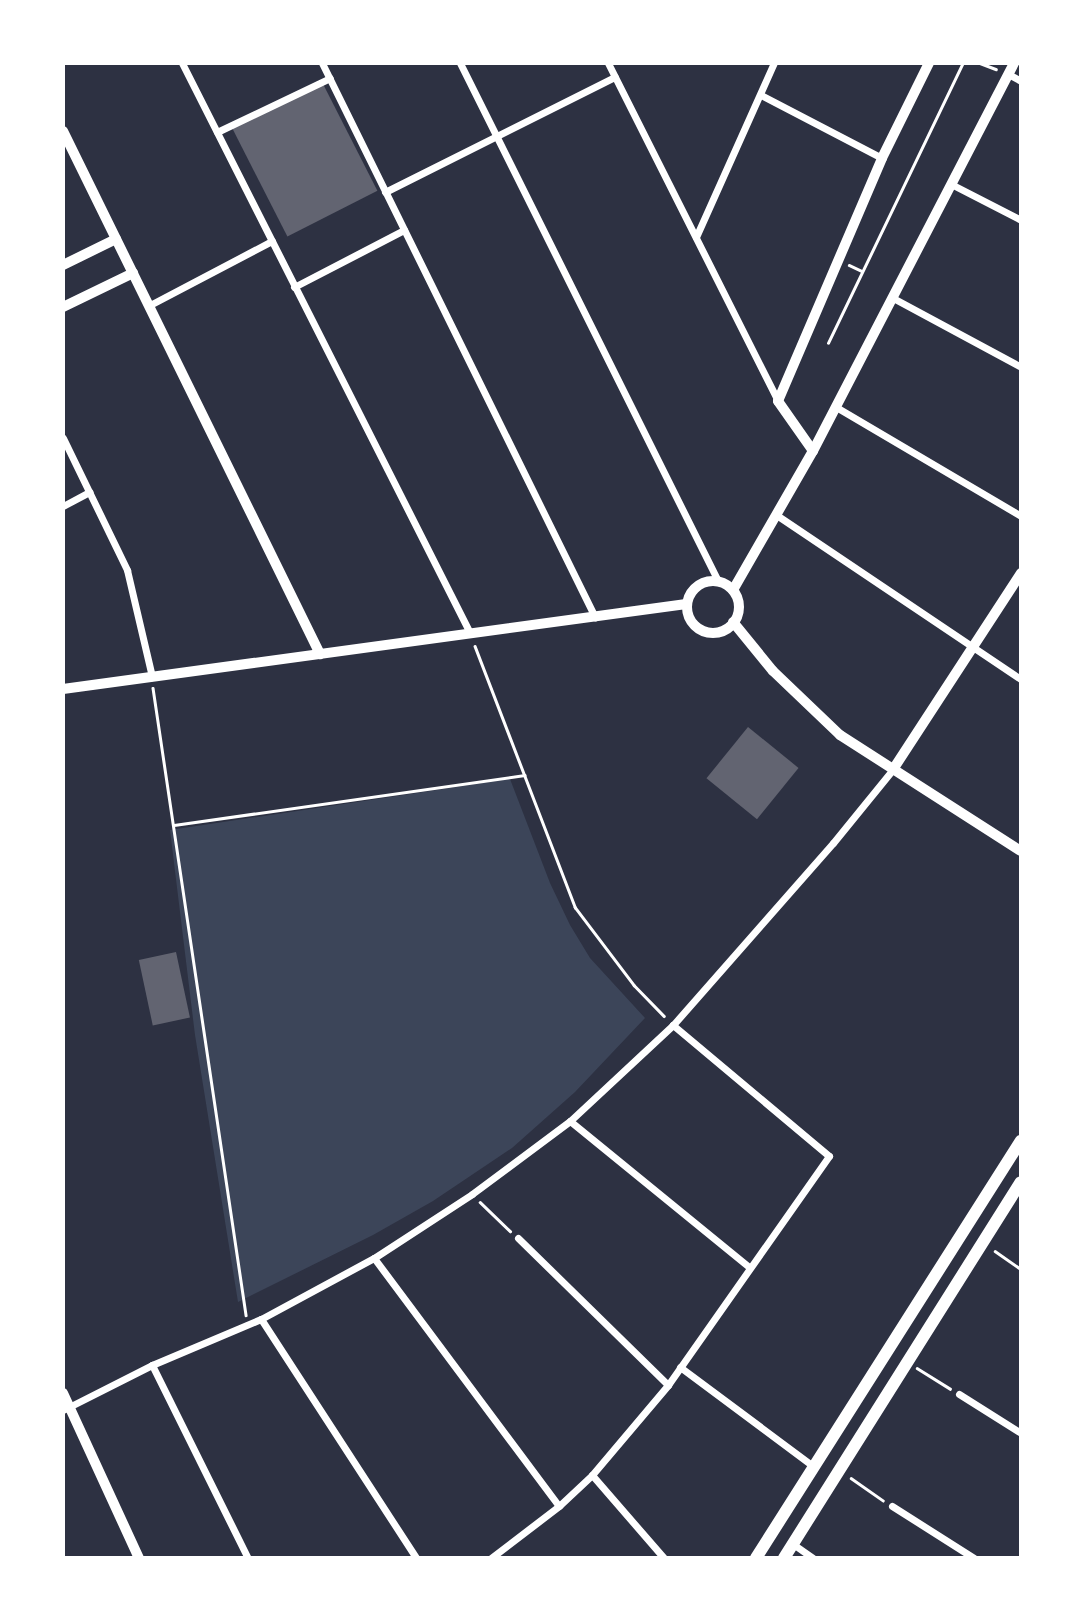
<!DOCTYPE html>
<html>
<head>
<meta charset="utf-8">
<style>
	body { margin:0 }
	#map { position:relative; width:1084px; height:1621px; overflow:hidden; background:#2d3142; font-family:Poppins,sans-serif }
	div>[style] { position:absolute }
	[style*='--x'] { left:calc(var(--x)*1px); top:calc(var(--y)*1px); width:calc(var(--w)*1px); rotate:calc(var(--a)*1deg) }
	.green>* { inset:0; background:#3c4559 }
	.building>* { inset:0; background:#626471; transform-origin:0 0 }
	.path>* { height:2.5px; margin:-1.25px; padding:0 1.25px; transform-origin:1.25px; border-radius:1.25px; background:#fff }
	.minor>* { height:7px; margin:-3.5px; padding:0 3.5px; transform-origin:3.5px; border-radius:3.5px; background:#fff }
	.tertiary>* { height:10px; margin:-5px; padding:0 5px; transform-origin:5px; border-radius:5px; background:#fff }
	.tertiary>.ring { margin:-5px; padding:0; box-sizing:content-box; background:none; border:10px solid #fff; border-radius:50% }
	.secondary>* { height:12px; margin:-6px; padding:0 6px; transform-origin:6px; border-radius:6px; background:#fff }
	span { translate:-50% -50%; white-space:nowrap; text-align:center; line-height:1.15; -webkit-text-stroke:7px #fff; paint-order:stroke }
	.frame { position:absolute; inset:0; border:65px solid #fff; pointer-events:none }
</style>
</head>
<body>
<div id="map">
	<div class="green">
		<div style="clip-path:polygon(510px 779px,550px 883px,570px 925px,590px 958px,645px 1018px,575px 1092px,512px 1148px,433px 1201px,373px 1235px,238px 1302px,195px 1035px,170px 830px)"></div>
	</div>
	<div class="building">
		<div style="left:322px;top:82px;width:122px;height:101px;rotate:63deg"></div>
		<div style="left:748px;top:727px;width:65px;height:66px;rotate:39deg"></div>
		<div style="left:176px;top:952px;width:67px;height:38px;rotate:78deg"></div>
	</div>
	<div class="path">
		<div style="--x:980;--y:63;--w:17;--a:21"></div>
		<div style="--x:849;--y:265;--w:14;--a:25"></div>
		<div style="--x:828;--y:343;--w:311;--a:-64.3"></div>
		<div style="--x:475;--y:646;--w:280;--a:69"></div>
		<div style="--x:575;--y:907;--w:98;--a:52.9"></div>
		<div style="--x:634;--y:985;--w:43;--a:45.9"></div>
		<div style="--x:153;--y:688;--w:634;--a:81.56"></div>
		<div style="--x:174;--y:825;--w:354;--a:-8.1"></div>
		<div style="--x:480;--y:1202;--w:42;--a:44"></div>
		<div style="--x:995;--y:1251;--w:32;--a:35"></div>
		<div style="--x:917;--y:1368;--w:39;--a:32"></div>
		<div style="--x:851;--y:1478;--w:39;--a:35"></div>
	</div>
	<div class="minor">
		<div style="--x:182;--y:63;--w:639;--a:63.19"></div>
		<div style="--x:322;--y:63;--w:618;--a:63.77"></div>
		<div style="--x:460;--y:63;--w:579;--a:63.52"></div>
		<div style="--x:608;--y:63;--w:378;--a:63.3"></div>
		<div style="--x:1008;--y:74;--w:15;--a:28"></div>
		<div style="--x:761;--y:95;--w:136;--a:27.5"></div>
		<div style="--x:217;--y:132;--w:125;--a:-25.5"></div>
		<div style="--x:951;--y:184;--w:79;--a:27.2"></div>
		<div style="--x:385;--y:192;--w:257;--a:-26.6"></div>
		<div style="--x:696;--y:237;--w:191;--a:-65.9"></div>
		<div style="--x:294;--y:287;--w:124;--a:-27.4"></div>
		<div style="--x:893;--y:298;--w:145;--a:28.3"></div>
		<div style="--x:148;--y:306;--w:140;--a:-27.7"></div>
		<div style="--x:836;--y:407;--w:215;--a:30.5"></div>
		<div style="--x:63;--y:438;--w:147;--a:64.1"></div>
		<div style="--x:127;--y:570;--w:110;--a:76.8"></div>
		<div style="--x:63;--y:506;--w:30;--a:-28"></div>
		<div style="--x:775;--y:514;--w:296;--a:33.9"></div>
		<div style="--x:570;--y:1121;--w:232;--a:39.2"></div>
		<div style="--x:518;--y:1238;--w:210;--a:44.4"></div>
		<div style="--x:374;--y:1258;--w:309;--a:53.3"></div>
		<div style="--x:261;--y:1319;--w:285;--a:57"></div>
		<div style="--x:152;--y:1365;--w:216;--a:63.6"></div>
		<div style="--x:680;--y:1367;--w:167;--a:36.7"></div>
		<div style="--x:959;--y:1394;--w:73;--a:32.2"></div>
		<div style="--x:63;--y:1410;--w:100;--a:-26.8"></div>
		<div style="--x:152;--y:1365;--w:118;--a:-22.9"></div>
		<div style="--x:261;--y:1319;--w:128;--a:-28.4"></div>
		<div style="--x:374;--y:1258;--w:117;--a:-33.1"></div>
		<div style="--x:472;--y:1194;--w:122;--a:-36.7"></div>
		<div style="--x:570;--y:1121;--w:141;--a:-43"></div>
		<div style="--x:673;--y:1025;--w:242;--a:-48.7"></div>
		<div style="--x:833;--y:843;--w:97;--a:-50.9"></div>
		<div style="--x:592;--y:1475;--w:110;--a:49.1"></div>
		<div style="--x:892;--y:1506;--w:97;--a:32.4"></div>
		<div style="--x:793;--y:1544;--w:24;--a:35"></div>
		<div style="--x:491;--y:1558;--w:86;--a:-37.4"></div>
		<div style="--x:559;--y:1506;--w:45;--a:-43.2"></div>
		<div style="--x:592;--y:1475;--w:118;--a:-49.8"></div>
		<div style="--x:668;--y:1385;--w:280;--a:-54.9"></div>
		<div style="--x:829;--y:1156;--w:204;--a:-140"></div>
	</div>
	<div class="tertiary">
		<div style="--x:63;--y:131;--w:583;--a:63.83"></div>
		<div style="--x:63;--y:265;--w:59;--a:-26.1"></div>
		<div style="--x:63;--y:307;--w:78;--a:-25.9"></div>
		<div style="--x:813;--y:451;--w:61;--a:-125"></div>
		<div style="--x:778;--y:401;--w:264;--a:-66.8"></div>
		<div style="--x:882;--y:158;--w:106;--a:-63.7"></div>
		<div class="ring" style="left:687px;top:581px;width:42px;height:42px"></div>
		<div style="--x:733;--y:590;--w:160;--a:-60.1"></div>
		<div style="--x:813;--y:451;--w:437;--a:-62.6"></div>
		<div style="--x:733;--y:622;--w:63;--a:50.8"></div>
		<div style="--x:773;--y:671;--w:93;--a:43.7"></div>
		<div style="--x:840;--y:735;--w:215;--a:32.7"></div>
		<div style="--x:63;--y:689;--w:629;--a:-7.77"></div>
		<div style="--x:894;--y:768;--w:233;--a:-56.9"></div>
		<div style="--x:63;--y:1393;--w:182;--a:65.3"></div>
	</div>
	<div class="secondary">
		<div style="--x:756;--y:1558;--w:494;--a:-57.6"></div>
		<div style="--x:784;--y:1558;--w:444;--a:-57.8"></div>
	</div>
	<div class="frame"></div>
</div>
</body>
</html>
